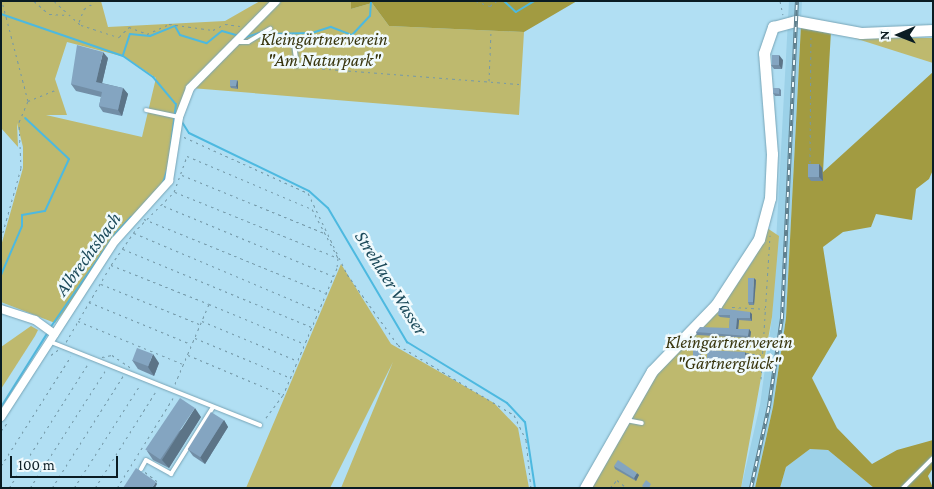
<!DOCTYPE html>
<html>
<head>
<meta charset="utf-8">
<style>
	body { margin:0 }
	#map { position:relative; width:934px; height:489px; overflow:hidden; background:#b1dff3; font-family:"Crimson Pro",serif }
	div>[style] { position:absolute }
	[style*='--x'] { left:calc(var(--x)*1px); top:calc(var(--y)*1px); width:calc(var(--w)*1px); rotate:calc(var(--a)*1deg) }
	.built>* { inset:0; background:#9cd1e8 }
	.green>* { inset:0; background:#beb96e }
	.forest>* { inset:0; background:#a29b41 }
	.stream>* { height:2px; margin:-1px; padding:0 1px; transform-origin:1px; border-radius:1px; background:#4db9e0 }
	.path>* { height:1px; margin-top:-0.5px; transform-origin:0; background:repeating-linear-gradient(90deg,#7498a7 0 2.5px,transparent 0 6.5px) }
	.roads { filter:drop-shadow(0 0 1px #77a4b6) drop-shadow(0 0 1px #77a4b6) }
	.lane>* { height:4px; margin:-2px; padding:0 2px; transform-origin:2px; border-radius:2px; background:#fff }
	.street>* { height:8px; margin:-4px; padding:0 4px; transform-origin:4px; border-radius:4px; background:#fff }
	.secondary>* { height:11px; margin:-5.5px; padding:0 5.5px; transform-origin:5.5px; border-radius:5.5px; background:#fff }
	.rail>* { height:4px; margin-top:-2px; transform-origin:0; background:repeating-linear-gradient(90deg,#f0fafd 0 5.5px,#5f7f8d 0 11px); box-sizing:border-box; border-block:1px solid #5f7f8d }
	.wall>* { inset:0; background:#728ea6 }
	.shaded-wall>* { inset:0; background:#5c7487 }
	.building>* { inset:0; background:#84a5c1; transform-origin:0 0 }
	span { translate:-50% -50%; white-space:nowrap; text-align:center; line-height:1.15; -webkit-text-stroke:5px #f0fafd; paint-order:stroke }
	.park-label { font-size:18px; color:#38350e; font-style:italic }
	.water-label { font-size:19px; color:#1c4a5a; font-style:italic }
	.frame { position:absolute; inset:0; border:2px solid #0a1c23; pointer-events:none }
	.north { position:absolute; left:874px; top:10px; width:50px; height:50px; -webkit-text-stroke:4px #f0fafd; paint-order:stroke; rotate:269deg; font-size:14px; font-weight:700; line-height:20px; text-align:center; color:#0a1c23 }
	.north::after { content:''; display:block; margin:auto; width:18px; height:22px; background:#0a1c23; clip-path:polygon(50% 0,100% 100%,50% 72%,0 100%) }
	.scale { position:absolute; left:10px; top:456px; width:108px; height:22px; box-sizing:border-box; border:2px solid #0a1c23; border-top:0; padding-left:6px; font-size:15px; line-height:18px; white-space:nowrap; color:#0a1c23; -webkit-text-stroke:4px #f0fafd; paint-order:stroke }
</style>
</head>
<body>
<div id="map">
	<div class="built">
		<div style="clip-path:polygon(789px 1px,802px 1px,786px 318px,773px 407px,755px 488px,741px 488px,760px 405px,772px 317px)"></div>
		<div style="clip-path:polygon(810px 449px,828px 450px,874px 488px,780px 488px,786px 467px)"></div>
	</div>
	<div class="green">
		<div style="clip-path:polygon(evenodd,1px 1px,101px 1px,108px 27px,225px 21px,260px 1px,274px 1px,188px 87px,167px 180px,55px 323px,1px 302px,1px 246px,23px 168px,23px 147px,17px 123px,18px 147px,1px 128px,1px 1px,67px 42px,125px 57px,156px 78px,142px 137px,46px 115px,67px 115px,55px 79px,67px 42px)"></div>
		<div style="clip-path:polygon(280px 1px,351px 1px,351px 9px,372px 3px,389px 26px,524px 32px,519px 115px,191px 88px)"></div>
		<div style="clip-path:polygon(851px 37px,933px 38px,933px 63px)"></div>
		<div style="clip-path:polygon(767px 228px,779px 236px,772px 317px,741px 488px,591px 488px,645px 386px,733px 290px,754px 259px)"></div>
		<div style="clip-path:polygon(341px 264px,391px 344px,494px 403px,518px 428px,529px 488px,341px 488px,393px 362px,330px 488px,246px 488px)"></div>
		<div style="clip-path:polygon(31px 326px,38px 330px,35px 336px,1px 389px,1px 347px)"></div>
	</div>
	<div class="forest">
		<div style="clip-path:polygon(351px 1px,577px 1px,524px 32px,389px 26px,372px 3px,351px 9px)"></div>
		<div style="clip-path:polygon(801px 25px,831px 31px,823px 172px,933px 72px,933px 170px,929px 179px,916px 189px,912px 220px,876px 214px,871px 227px,843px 232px,823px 247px,837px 336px,812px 378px,837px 428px,872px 464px,897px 450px,933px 440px,933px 468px,928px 476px,933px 488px,874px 488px,828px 450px,810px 449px,786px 467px,780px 488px,755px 488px,773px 407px,786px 318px)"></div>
	</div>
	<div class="stream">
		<div style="--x:504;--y:1;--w:16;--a:43"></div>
		<div style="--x:516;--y:12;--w:21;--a:-31"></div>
		<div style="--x:1;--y:14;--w:129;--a:19"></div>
		<div style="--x:123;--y:56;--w:37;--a:35"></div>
		<div style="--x:153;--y:77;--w:35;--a:50"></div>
		<div style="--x:176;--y:104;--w:42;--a:96.8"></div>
		<div style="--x:267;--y:34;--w:45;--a:-1.3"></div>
		<div style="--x:312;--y:33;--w:20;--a:-18"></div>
		<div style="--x:331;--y:27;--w:22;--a:21"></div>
		<div style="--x:352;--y:35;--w:26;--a:-47"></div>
		<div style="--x:370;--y:16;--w:15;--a:-86"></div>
		<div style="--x:243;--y:38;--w:21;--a:-17"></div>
		<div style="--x:123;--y:55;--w:22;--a:-72"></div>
		<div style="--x:130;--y:34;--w:20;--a:6"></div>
		<div style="--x:150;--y:36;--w:27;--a:-22"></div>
		<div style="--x:175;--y:26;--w:10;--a:61"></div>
		<div style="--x:180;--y:35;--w:28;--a:17"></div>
		<div style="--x:207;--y:43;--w:19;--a:-39"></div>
		<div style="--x:222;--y:31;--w:18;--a:16"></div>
		<div style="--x:182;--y:122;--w:13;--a:58"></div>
		<div style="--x:189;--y:133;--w:133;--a:25.8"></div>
		<div style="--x:309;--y:191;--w:25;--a:42"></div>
		<div style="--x:328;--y:208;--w:156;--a:59.5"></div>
		<div style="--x:407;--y:342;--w:117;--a:31.4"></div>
		<div style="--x:507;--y:403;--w:26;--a:47"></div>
		<div style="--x:525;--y:422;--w:67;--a:81.4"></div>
		<div style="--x:163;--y:183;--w:13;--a:-72"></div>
		<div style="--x:1;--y:275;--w:53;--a:-66.8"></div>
		<div style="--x:22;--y:226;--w:11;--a:-90"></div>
		<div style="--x:22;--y:215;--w:23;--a:-10"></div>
		<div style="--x:45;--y:211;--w:57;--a:-65.2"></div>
		<div style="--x:69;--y:159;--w:60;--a:-137"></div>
		<div style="--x:50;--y:328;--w:116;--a:-55.2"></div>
		<div style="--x:116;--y:233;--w:22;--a:-47"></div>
		<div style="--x:1;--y:407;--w:89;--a:-57.9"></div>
	</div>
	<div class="path">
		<div style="--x:34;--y:1;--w:20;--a:41"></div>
		<div style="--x:49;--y:14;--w:19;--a:3"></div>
		<div style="--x:54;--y:1;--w:36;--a:42"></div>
		<div style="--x:81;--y:25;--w:40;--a:18"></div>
		<div style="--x:119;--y:37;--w:14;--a:-45"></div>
		<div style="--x:129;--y:27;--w:19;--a:21"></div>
		<div style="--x:147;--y:34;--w:24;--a:-24"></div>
		<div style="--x:169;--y:24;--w:44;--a:7.8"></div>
		<div style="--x:213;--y:30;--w:13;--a:-27"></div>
		<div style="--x:225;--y:24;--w:15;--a:8"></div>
		<div style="--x:430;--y:1;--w:26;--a:0"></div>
		<div style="--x:476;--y:1;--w:15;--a:20"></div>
		<div style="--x:490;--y:6;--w:9;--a:-36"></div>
		<div style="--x:780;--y:1;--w:14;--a:78"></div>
		<div style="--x:79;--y:22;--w:14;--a:-69"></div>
		<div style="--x:84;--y:9;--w:13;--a:-32"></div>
		<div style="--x:303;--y:67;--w:217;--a:4.5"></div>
		<div style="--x:489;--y:81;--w:50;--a:-87.7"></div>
		<div style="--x:28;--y:101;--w:32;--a:-22"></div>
		<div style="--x:184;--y:137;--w:136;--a:24.3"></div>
		<div style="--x:308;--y:193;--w:90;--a:64.3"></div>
		<div style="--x:347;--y:274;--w:87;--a:54.3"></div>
		<div style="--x:398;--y:345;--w:135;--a:31.1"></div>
		<div style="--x:514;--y:415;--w:28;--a:64"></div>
		<div style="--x:526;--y:440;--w:48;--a:84.1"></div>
		<div style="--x:810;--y:163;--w:128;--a:-89.6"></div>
		<div style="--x:182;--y:175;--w:153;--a:22.2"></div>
		<div style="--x:175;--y:192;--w:176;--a:22"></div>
		<div style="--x:164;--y:206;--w:183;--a:22.5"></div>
		<div style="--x:144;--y:219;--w:196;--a:22.1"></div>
		<div style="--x:134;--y:233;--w:201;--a:22.9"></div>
		<div style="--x:1;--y:239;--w:74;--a:-74.3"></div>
		<div style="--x:21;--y:168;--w:46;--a:-92.5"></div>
		<div style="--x:19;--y:122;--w:23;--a:-67"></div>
		<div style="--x:28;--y:101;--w:103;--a:-104.6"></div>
		<div style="--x:123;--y:249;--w:204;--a:22.5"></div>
		<div style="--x:111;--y:265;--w:39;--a:-55"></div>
		<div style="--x:133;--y:233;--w:58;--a:-45"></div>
		<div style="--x:174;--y:192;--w:38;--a:-70"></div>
		<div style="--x:187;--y:156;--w:136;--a:23"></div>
		<div style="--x:312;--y:209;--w:55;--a:62"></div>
		<div style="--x:338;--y:258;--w:10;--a:96"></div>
		<div style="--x:337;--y:268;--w:138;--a:113"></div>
		<div style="--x:283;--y:395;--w:31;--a:127"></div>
		<div style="--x:101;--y:284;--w:106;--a:22.2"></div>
		<div style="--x:89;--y:302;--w:110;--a:22.4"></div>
		<div style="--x:209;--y:304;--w:104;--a:22.6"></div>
		<div style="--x:732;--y:307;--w:33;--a:3"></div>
		<div style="--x:78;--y:321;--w:113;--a:22.3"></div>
		<div style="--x:202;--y:321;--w:104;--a:22.6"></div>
		<div style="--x:195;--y:338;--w:104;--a:22.6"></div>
		<div style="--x:66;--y:342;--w:89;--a:-59.7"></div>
		<div style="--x:111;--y:265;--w:105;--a:21.7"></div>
		<div style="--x:209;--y:304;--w:89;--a:113.1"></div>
		<div style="--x:686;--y:348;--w:36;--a:5"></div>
		<div style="--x:746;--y:353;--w:16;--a:7"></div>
		<div style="--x:51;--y:355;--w:9;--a:-36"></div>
		<div style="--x:188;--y:355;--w:103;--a:22.8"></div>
		<div style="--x:102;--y:357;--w:10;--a:-11"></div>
		<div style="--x:112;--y:355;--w:22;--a:34"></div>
		<div style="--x:761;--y:379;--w:144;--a:-86.4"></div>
		<div style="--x:1;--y:431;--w:10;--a:-53"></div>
		<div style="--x:1;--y:466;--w:130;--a:-57.5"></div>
		<div style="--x:145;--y:472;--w:15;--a:37"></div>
		<div style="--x:9;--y:488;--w:147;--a:-57.5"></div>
		<div style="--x:30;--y:488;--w:139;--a:-57.3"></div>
		<div style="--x:52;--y:488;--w:133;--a:-57.6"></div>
		<div style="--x:74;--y:488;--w:122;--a:-57.3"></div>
		<div style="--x:95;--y:488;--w:115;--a:-57.8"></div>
		<div style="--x:117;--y:488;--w:106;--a:-58.1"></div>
		<div style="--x:610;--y:488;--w:11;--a:-49"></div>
		<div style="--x:617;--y:480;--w:13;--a:39"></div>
	</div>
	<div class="roads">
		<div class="lane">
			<div style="--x:261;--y:35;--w:32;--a:4"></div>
			<div style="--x:293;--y:37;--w:29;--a:82"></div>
			<div style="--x:238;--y:42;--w:10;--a:0"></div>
			<div style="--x:248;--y:42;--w:26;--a:-31"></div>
			<div style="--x:146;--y:110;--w:34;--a:12"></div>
			<div style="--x:51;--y:342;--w:225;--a:21.7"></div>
			<div style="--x:626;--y:420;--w:16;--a:11"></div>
			<div style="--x:141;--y:469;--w:10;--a:-61"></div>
			<div style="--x:146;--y:460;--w:29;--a:29"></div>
			<div style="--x:171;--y:474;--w:79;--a:-57.9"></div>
			<div style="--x:903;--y:488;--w:42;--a:-45"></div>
		</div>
		<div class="street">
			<div style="--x:1;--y:309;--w:36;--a:18"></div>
			<div style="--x:35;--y:320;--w:24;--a:36"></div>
			<div style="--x:1;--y:417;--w:210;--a:-57.1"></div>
			<div style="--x:115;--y:241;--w:81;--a:-48"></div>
			<div style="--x:169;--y:181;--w:65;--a:-81.1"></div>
			<div style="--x:179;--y:117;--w:31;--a:-69"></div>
			<div style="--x:190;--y:88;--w:122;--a:-45.3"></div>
		</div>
		<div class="secondary">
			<div style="--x:585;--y:488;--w:135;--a:-60.2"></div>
			<div style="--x:652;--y:371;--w:92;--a:-45.9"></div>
			<div style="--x:716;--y:305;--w:79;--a:-56.9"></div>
			<div style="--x:759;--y:239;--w:42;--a:-75"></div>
			<div style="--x:770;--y:198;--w:44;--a:-87.4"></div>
			<div style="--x:772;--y:154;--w:101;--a:-94.5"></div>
			<div style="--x:764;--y:53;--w:28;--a:-71"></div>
			<div style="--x:773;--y:27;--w:24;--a:-15"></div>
			<div style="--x:796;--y:21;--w:66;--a:10.5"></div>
			<div style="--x:861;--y:33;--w:72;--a:-2.4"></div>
		</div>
	</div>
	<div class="rail">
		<div style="--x:751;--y:488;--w:84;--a:-77.6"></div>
		<div style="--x:769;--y:406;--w:89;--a:-81.6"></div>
		<div style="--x:782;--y:318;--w:317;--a:-87.3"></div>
	</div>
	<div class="wall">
		<div style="clip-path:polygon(108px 58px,102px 83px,123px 88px,128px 94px,122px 116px,103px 112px,99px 106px,101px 97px,76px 91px,71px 84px)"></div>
		<div style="clip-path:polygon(783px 60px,782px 69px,774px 69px,771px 65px)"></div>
		<div style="clip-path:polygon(237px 80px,238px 82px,238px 89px,231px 88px,230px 86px)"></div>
		<div style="clip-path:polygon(779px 88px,781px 90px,781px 96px,775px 96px,773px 93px)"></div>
		<div style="clip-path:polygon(819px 164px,822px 168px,823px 181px,811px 181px,808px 177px)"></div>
		<div style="clip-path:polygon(756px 280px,754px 305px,749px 305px,748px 302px)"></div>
		<div style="clip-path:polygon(752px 314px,752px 321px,739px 320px,738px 329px,749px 329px,751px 332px,750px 338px,697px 335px,696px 332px,729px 328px,730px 318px,720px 317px,718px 315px)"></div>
		<div style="clip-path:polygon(701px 352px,701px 359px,695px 359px,693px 357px)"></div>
		<div style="clip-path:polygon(748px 356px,748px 363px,710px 364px,707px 360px)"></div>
		<div style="clip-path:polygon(132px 360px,159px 363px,154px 376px,138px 369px)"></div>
		<div style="clip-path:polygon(201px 417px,169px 468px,153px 460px,147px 451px)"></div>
		<div style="clip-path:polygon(224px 420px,228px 427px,205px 464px,193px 456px,188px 449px)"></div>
		<div style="clip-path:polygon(614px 466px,639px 475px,636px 481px,615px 469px)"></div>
	</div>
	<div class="shaded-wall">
		<div style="clip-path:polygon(103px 52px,108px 58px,101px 88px,96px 82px)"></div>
		<div style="clip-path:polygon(779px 55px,783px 60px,782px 69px,779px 65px)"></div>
		<div style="clip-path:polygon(237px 80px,238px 82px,238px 89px,236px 86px)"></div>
		<div style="clip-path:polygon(123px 88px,128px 94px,122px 116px,118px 110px)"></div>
		<div style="clip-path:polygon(819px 164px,822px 168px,823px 181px,819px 177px)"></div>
		<div style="clip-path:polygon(754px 278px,756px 280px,754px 305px,753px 302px)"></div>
		<div style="clip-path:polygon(750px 312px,752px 314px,752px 321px,750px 318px)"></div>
		<div style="clip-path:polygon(737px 318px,739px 320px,738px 331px,736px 329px)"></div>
		<div style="clip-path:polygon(749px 329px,751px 332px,750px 338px,748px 336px)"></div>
		<div style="clip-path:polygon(700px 350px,701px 352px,701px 359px,700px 357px)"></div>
		<div style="clip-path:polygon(745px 352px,748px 356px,748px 363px,745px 359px)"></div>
		<div style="clip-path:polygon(153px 354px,159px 363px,154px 376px,148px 367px)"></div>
		<div style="clip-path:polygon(195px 408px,201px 417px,169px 468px,162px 460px)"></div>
		<div style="clip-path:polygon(224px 420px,228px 427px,205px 464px,200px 457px)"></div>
		<div style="clip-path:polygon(637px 473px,639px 475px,636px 481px,634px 478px)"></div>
		<div style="clip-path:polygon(156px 482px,157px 484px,155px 488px,152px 488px)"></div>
	</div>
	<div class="building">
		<div style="clip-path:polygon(77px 45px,103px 52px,96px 82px,123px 88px,118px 110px,99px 106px,102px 92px,71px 84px)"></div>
		<div style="left:772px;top:55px;width:7px;height:10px"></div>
		<div style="clip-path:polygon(230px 80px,237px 80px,236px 86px,230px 86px)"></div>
		<div style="clip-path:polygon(773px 88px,779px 88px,779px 94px,773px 93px)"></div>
		<div style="left:808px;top:164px;width:11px;height:13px"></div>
		<div style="clip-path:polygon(748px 278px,754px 278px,753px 302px,748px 302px)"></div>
		<div style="clip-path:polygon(719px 308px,750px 312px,750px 318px,737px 318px,736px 329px,749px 329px,748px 336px,696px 332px,700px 327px,729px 328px,730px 315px,718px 315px)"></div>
		<div style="left:137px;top:348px;width:17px;height:13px;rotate:21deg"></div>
		<div style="left:693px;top:350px;width:7px;height:7px"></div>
		<div style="clip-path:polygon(707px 350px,745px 352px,745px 359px,707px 360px)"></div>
		<div style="left:180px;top:398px;width:18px;height:62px;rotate:34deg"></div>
		<div style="left:211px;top:412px;width:15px;height:44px;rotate:32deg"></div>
		<div style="clip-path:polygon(618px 460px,637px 473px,634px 478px,614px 466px)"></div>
		<div style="clip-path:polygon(136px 468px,156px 482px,152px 488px,123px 488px)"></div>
		<div style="clip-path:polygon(646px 480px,651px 484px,649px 488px,645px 488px,642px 486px)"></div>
	</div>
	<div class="park-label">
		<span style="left:324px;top:50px">Kleingärtnerverein<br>"Am Naturpark"</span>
		<span style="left:729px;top:353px">Kleingärtnerverein<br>"Gärtnerglück"</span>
	</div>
	<div class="water-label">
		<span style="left:88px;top:254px;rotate:-54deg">Albrechtsbach</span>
		<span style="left:391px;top:283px;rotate:58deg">Strehlaer Wasser</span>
	</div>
	<div class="frame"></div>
	<div class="north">N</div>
	<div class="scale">100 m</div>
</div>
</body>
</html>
